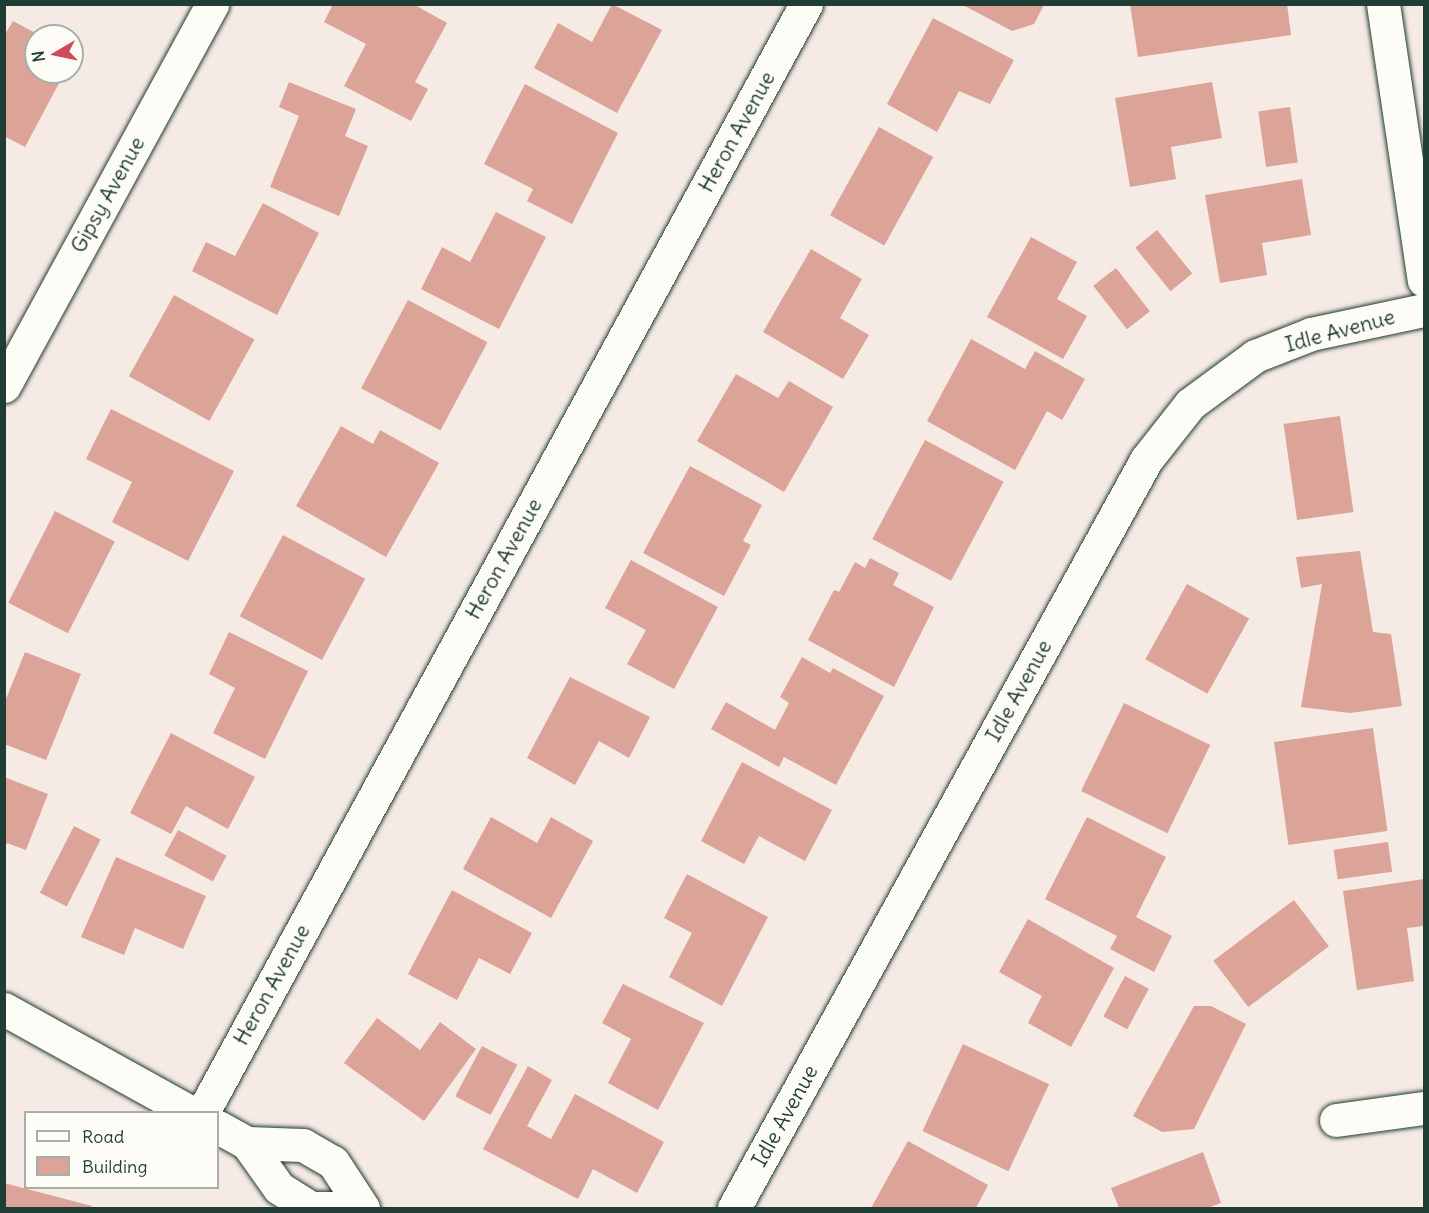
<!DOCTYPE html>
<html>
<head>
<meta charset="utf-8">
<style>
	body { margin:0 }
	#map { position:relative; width:1429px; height:1213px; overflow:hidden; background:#f6eae4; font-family:Delius,sans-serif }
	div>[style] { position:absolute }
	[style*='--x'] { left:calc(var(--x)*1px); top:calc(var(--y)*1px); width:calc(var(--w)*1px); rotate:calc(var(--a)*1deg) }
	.building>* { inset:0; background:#dca399; transform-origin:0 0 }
	.roads { filter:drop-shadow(0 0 2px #1f3d34) drop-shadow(0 0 2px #1f3d34) }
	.minor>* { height:33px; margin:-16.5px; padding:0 16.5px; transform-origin:16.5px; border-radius:16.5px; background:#fdfcf7 }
	.tertiary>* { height:33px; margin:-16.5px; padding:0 16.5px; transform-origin:16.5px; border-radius:16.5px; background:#fdfcf7 }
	span { translate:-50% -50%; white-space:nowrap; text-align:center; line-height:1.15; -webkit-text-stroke:5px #fdfcf7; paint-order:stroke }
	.street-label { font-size:21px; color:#1f3d34 }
	.frame { position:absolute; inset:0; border:6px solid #1f3d34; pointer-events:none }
	.legend { position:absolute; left:24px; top:1111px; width:195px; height:78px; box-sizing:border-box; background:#fdfcf7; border:2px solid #a4b0a9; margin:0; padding:8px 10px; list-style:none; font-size:18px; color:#1f3d34 }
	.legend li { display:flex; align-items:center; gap:12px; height:30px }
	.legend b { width:30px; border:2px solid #a4b0a9 }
	.north { position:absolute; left:24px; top:24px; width:60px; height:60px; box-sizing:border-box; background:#fdfcf7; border:2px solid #a4b0a9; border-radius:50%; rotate:261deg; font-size:16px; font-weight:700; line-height:24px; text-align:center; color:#1f3d34 }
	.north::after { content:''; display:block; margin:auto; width:21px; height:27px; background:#d1495b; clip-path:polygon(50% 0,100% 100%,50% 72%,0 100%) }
</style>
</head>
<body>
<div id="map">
	<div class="building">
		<div style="clip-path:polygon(333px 4px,413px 4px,447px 23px,415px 82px,428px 89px,411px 121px,344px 86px,366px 44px,324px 22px)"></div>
		<div style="clip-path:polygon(612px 4px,662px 30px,617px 113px,534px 68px,558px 23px,592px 42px)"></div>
		<div style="clip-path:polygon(1130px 4px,1287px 4px,1291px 35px,1138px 57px)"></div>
		<div style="clip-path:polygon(963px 5px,1044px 5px,1034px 24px,1012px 31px)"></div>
		<div style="clip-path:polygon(933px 18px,1014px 60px,990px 104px,959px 91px,937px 132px,887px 104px)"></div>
		<div style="clip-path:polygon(13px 21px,41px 36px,36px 36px,36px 72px,65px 72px,25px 147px,4px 136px,4px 36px)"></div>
		<div style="clip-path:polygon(289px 82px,356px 109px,345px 136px,368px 146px,339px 216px,270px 187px,299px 116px,279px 107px)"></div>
		<div style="clip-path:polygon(1212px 82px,1222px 138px,1171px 147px,1176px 179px,1130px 187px,1115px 98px)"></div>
		<div style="clip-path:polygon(525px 84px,618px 133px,572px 224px,527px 201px,533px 189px,484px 164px)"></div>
		<div style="left:1290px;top:107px;width:56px;height:32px;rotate:82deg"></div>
		<div style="left:879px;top:127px;width:62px;height:101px;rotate:29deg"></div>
		<div style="clip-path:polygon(1302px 179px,1311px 235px,1262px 243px,1267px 275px,1220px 283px,1205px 195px)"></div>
		<div style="clip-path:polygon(263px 203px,319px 233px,277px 315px,192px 271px,206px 242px,235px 256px)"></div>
		<div style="clip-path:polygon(496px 212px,546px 237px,499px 329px,421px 289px,442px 247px,470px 262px)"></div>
		<div style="left:1157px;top:230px;width:56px;height:28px;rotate:51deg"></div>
		<div style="clip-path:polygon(1031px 237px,1077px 262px,1057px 299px,1087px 316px,1063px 359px,987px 317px)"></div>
		<div style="clip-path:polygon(811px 249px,862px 279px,840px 318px,869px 335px,843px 379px,763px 332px)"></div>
		<div style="left:1116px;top:268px;width:55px;height:29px;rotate:52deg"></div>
		<div style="left:174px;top:295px;width:92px;height:93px;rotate:29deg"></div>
		<div style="left:408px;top:300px;width:90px;height:100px;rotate:28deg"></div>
		<div style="clip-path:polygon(971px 339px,1025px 369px,1035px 351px,1085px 379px,1062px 420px,1047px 411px,1015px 470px,927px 421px)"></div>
		<div style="clip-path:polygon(736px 374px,778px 398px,789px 381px,833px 407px,784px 492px,697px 441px)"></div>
		<div style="clip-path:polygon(111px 409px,234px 471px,188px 561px,112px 522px,132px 482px,86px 459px)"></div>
		<div style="left:1340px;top:416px;width:97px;height:57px;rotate:82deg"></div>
		<div style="clip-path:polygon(341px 426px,373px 444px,380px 430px,439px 463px,386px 557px,296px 506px)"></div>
		<div style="left:925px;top:440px;width:89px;height:112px;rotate:28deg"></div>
		<div style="clip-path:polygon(690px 466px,762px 505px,743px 541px,751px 545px,724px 596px,643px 553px)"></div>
		<div style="left:55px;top:511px;width:67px;height:103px;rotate:27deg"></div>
		<div style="left:283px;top:535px;width:93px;height:92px;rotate:28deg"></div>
		<div style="clip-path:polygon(1360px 551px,1373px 632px,1391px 634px,1402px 706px,1350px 713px,1301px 707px,1322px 584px,1301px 588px,1296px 557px)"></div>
		<div style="clip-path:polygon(870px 558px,899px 573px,893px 585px,934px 607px,894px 687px,808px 640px,834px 590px,839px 592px,855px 562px,865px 568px)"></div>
		<div style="clip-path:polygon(631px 560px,718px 607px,674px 689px,627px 664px,646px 630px,605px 608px)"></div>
		<div style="left:1187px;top:584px;width:71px;height:86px;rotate:29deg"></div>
		<div style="clip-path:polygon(229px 632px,308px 671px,265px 759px,213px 733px,235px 688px,209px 674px)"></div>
		<div style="clip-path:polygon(25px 652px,81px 674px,46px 760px,4px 744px,4px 704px)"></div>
		<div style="clip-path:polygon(802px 657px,830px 673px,833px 668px,884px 696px,836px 785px,784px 757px,779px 767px,711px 729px,726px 702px,775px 730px,789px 703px,780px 697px)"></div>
		<div style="clip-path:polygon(570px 677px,650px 717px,629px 758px,599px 741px,575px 785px,527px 758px)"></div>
		<div style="left:1124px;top:703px;width:96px;height:98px;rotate:26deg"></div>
		<div style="left:1373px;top:728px;width:104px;height:100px;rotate:82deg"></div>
		<div style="clip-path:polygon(171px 733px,255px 777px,228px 829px,186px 806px,171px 834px,130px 813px)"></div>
		<div style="clip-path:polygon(742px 762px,832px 810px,805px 861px,759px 836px,744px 864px,701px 841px)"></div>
		<div style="clip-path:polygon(4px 777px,48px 794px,26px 850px,7px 843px,4px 850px)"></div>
		<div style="clip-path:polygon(491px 817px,537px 843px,551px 817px,593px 841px,551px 918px,463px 869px)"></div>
		<div style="clip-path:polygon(1087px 817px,1166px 857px,1136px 917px,1172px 936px,1154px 972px,1110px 949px,1117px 936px,1045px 899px)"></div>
		<div style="left:74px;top:826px;width:30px;height:75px;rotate:27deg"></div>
		<div style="left:178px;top:830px;width:55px;height:29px;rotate:28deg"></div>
		<div style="left:1388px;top:842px;width:30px;height:55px;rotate:82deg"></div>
		<div style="clip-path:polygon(116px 857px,206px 896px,183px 949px,135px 928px,124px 955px,81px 937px)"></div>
		<div style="clip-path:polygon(687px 874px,768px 917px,722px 1006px,669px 977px,692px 933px,664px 918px)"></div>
		<div style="clip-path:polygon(1424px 879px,1424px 926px,1407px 928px,1414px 981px,1357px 990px,1343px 891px)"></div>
		<div style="clip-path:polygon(452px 890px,532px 933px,510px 974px,479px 958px,457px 1000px,408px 974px)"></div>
		<div style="left:1294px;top:900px;width:58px;height:101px;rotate:53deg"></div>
		<div style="clip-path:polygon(1028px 919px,1114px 968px,1071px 1047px,1028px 1023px,1042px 996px,999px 972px)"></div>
		<div style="left:1125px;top:976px;width:27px;height:46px;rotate:28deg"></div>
		<div style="clip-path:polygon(623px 984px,704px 1023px,658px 1110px,608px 1083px,631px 1039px,602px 1023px)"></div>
		<div style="clip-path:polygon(1194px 1006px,1211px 1006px,1246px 1024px,1194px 1129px,1162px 1132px,1133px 1116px)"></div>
		<div style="clip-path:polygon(377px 1018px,420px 1050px,440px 1022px,476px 1049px,424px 1121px,344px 1063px)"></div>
		<div style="left:963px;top:1044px;width:95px;height:96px;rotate:25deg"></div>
		<div style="left:482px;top:1046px;width:40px;height:57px;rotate:28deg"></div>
		<div style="clip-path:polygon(528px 1066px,552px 1080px,527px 1126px,551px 1139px,575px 1094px,664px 1142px,637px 1193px,593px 1169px,578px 1199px,483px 1149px)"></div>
		<div style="clip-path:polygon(908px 1141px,988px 1185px,976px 1208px,871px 1208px)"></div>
		<div style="clip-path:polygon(1203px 1152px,1221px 1203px,1207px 1208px,1119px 1208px,1111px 1188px)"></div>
		<div style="clip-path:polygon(4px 1183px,92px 1206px,91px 1208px,4px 1208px)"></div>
	</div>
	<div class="roads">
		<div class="minor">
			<div style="--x:1383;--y:4;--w:279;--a:81.6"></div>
			<div style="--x:4;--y:386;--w:435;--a:-61.4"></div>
			<div style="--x:203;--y:1112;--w:1261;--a:-61.44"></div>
			<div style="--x:1336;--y:1120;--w:89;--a:-7.8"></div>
			<div style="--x:734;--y:1208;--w:854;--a:-61.15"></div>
			<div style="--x:1146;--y:460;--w:71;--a:-51.8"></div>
			<div style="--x:1190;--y:404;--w:81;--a:-36.4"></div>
			<div style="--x:1255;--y:356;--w:60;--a:-21.4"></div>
			<div style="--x:1311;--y:334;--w:116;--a:-12"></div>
		</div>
		<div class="tertiary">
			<div style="--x:4;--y:1009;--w:213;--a:29"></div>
			<div style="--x:218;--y:1127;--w:33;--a:29"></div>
			<div style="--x:247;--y:1143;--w:56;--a:2"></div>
			<div style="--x:303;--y:1145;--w:34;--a:30"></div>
			<div style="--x:333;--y:1162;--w:55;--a:56.9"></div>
			<div style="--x:247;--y:1143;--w:55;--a:54.6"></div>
			<div style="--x:279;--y:1188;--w:38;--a:32"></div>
			<div style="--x:311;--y:1208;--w:21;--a:0"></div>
		</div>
	</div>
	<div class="street-label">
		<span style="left:737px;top:132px;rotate:-61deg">Heron Avenue</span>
		<span style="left:108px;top:195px;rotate:-61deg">Gipsy Avenue</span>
		<span style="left:1340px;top:331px;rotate:-15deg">Idle Avenue</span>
		<span style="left:504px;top:559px;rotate:-61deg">Heron Avenue</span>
		<span style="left:1019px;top:691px;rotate:-61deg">Idle Avenue</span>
		<span style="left:272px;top:985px;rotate:-61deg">Heron Avenue</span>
		<span style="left:785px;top:1116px;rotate:-61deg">Idle Avenue</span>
	</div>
	<div class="frame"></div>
	<ul class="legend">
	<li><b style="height:8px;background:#fdfcf7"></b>Road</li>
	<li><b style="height:16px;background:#dca399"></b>Building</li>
	</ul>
	<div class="north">N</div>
</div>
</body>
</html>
